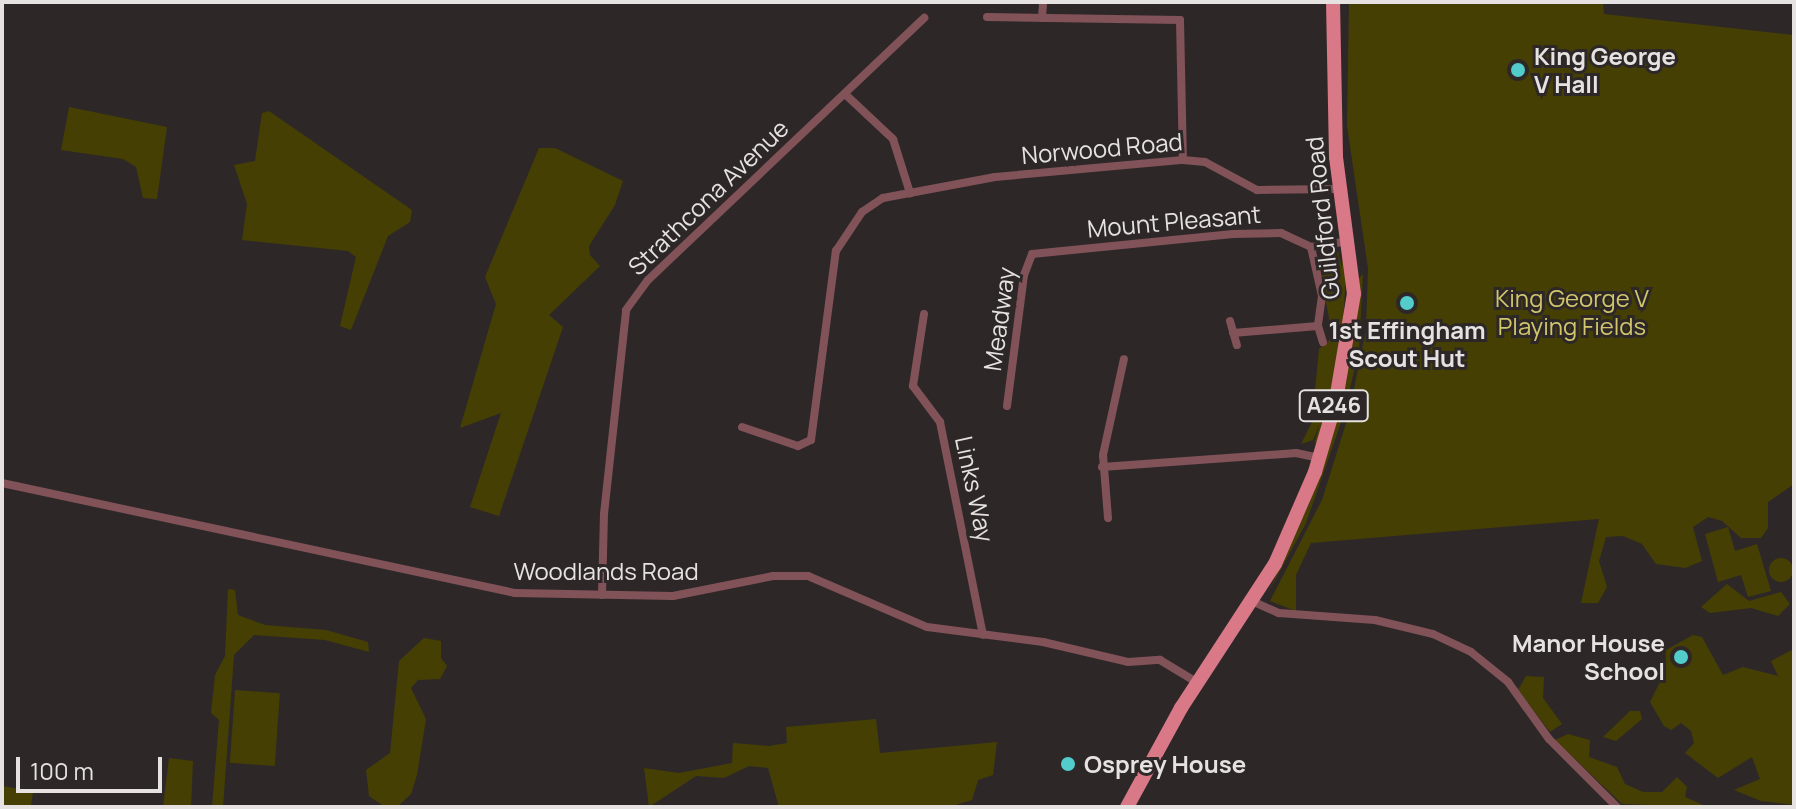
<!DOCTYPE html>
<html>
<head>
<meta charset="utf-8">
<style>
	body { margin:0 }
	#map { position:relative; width:1796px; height:809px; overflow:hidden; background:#2d2827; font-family:Manrope,sans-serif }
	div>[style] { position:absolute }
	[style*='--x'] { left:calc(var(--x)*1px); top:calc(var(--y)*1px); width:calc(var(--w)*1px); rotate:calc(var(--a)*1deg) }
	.green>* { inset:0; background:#463f04; transform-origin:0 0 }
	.round { border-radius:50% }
	.street>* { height:8px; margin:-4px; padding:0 4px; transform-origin:4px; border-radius:4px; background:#825259 }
	.primary>* { height:14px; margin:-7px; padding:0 7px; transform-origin:7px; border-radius:7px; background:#d97887 }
	.dots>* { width:22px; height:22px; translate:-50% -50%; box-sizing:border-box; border:4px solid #2d2827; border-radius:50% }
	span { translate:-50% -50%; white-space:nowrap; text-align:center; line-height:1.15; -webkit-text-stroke:6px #2d2827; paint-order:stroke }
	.shield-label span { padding:2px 6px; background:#2d2827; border:2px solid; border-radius:6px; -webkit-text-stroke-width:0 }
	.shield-label { font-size:22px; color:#e5e2e1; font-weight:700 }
	.poi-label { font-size:24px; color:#e5e2e1; font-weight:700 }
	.left { translate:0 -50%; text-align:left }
	.right { translate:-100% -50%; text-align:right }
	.street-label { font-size:24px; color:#e5e2e1 }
	.park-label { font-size:24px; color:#d1c66b }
	.frame { position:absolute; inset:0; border:4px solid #e5e2e1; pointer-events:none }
	.scale { position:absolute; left:16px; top:757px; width:146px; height:36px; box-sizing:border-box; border:4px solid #e5e2e1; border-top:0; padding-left:10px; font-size:24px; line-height:28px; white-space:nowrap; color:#e5e2e1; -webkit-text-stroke:6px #2d2827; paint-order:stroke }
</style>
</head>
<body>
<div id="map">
	<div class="green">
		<div style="clip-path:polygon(1349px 2px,1603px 2px,1604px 14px,1794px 35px,1794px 484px,1768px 502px,1768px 528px,1761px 538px,1741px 538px,1722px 521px,1708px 517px,1693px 527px,1702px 561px,1685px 568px,1656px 564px,1642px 544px,1623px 536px,1606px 537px,1599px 561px,1607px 587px,1598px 603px,1581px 603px,1599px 519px,1311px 543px,1296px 575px,1296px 611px,1270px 601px,1322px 500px,1349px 414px,1366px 329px,1368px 268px,1347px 126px)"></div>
		<div style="clip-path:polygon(69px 107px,167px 127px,157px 199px,143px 198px,136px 167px,123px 159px,61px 150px)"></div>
		<div style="clip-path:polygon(269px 111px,412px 210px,410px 222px,388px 236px,351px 330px,340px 326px,356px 257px,348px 251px,242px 240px,247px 204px,234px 165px,255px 161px,262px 113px)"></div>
		<div style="clip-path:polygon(539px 148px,555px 148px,623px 181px,615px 205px,589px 246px,590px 255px,600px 266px,549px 315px,563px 327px,499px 516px,470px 507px,501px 413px,460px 428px,496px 304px,485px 277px)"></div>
		<div style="clip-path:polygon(1332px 249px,1338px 251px,1342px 269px,1342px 254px,1346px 272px,1342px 343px,1319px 439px,1314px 444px,1320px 423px,1313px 440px,1301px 444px,1312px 422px,1319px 349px,1333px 337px,1317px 259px)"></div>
		<div style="clip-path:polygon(1363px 274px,1359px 350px,1344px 414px,1306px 523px,1268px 593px,1309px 504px,1328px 446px,1346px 384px,1358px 279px)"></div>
		<div style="clip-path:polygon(1728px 527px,1735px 551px,1757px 544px,1771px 591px,1748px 597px,1741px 575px,1718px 582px,1705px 534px)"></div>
		<div class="round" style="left:1769px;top:558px;width:24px;height:24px"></div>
		<div style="clip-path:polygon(1727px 584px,1749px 601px,1781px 592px,1790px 604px,1778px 616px,1751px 608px,1710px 613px,1701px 607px)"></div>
		<div style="clip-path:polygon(228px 589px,235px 590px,238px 615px,265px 625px,326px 630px,368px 642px,369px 652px,325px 640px,254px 635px,234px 655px,223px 807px,212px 807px,219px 720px,211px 713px,215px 675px,225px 656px)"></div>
		<div style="clip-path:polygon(1693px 635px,1702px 637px,1723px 675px,1743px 667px,1778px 676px,1771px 661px,1794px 649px,1794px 805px,1761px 801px,1734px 790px,1760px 779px,1752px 757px,1718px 778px,1685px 753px,1694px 743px,1691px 731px,1681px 723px,1671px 730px,1664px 726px,1650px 702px,1665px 672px,1666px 650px)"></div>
		<div style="clip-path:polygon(424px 638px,441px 641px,441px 658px,447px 666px,440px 679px,418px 680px,411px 688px,426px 719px,417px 775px,411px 794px,397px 807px,385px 807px,369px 796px,366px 770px,390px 753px,399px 661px)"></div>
		<div style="clip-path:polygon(1526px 676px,1544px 677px,1543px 698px,1562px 724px,1550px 732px,1518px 690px)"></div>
		<div style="left:235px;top:690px;width:45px;height:73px;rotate:4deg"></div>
		<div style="clip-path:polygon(1630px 711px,1640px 711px,1642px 719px,1616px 741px,1603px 737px)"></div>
		<div style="clip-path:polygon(876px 719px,880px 753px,997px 742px,993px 775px,978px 780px,972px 800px,948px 807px,779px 807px,768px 768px,749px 766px,724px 778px,696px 776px,649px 807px,644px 768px,679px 773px,732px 763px,733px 743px,769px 746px,787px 743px,786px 727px)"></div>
		<div style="clip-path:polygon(1568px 734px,1590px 740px,1589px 757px,1617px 767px,1625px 784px,1643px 792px,1662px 792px,1677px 777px,1687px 787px,1685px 797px,1708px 807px,1622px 804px,1555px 740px)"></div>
		<div style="clip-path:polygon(169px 758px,193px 761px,191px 807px,163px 807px)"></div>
		<div style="clip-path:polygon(2px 786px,33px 791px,31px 807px,2px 807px)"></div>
	</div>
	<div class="street">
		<div style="--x:987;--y:17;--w:193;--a:0.9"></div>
		<div style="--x:1180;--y:20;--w:140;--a:88.8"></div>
		<div style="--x:1042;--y:18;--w:16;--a:-86"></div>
		<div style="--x:845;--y:94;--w:66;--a:43.2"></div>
		<div style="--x:893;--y:139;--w:57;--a:72.5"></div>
		<div style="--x:1311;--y:247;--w:50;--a:77.3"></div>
		<div style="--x:1322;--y:296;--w:30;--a:98"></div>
		<div style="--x:1318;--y:326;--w:17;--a:73"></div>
		<div style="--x:924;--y:314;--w:73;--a:98.7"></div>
		<div style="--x:913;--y:386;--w:45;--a:53.1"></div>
		<div style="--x:940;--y:422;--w:217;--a:78.6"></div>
		<div style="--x:1230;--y:321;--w:25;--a:74"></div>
		<div style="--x:1233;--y:333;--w:85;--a:-4.7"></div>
		<div style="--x:1007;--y:406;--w:132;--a:-82.6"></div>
		<div style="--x:1024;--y:275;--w:22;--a:-69"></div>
		<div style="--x:1032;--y:254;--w:202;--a:-5.7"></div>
		<div style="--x:1233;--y:234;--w:48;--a:-1.2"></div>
		<div style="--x:1281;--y:233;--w:33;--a:25"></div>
		<div style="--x:1311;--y:247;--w:37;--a:-9"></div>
		<div style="--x:742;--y:427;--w:59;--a:18.7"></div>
		<div style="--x:798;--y:446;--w:14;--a:-25"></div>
		<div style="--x:811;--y:440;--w:191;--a:-82.5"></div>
		<div style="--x:836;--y:251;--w:47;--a:-56.3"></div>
		<div style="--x:862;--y:212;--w:25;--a:-34"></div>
		<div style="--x:883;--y:198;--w:114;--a:-10.6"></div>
		<div style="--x:995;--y:177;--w:189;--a:-5.2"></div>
		<div style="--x:1183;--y:160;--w:22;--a:5"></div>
		<div style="--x:1205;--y:162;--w:59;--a:28.3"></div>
		<div style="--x:1257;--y:190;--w:83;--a:-0.7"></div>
		<div style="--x:1102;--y:467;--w:195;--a:-4.1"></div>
		<div style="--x:1296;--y:453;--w:24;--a:12"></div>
		<div style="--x:2;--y:483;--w:525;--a:12.1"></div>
		<div style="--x:515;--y:593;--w:158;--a:1.1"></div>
		<div style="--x:673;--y:596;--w:102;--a:-11.3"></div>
		<div style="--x:773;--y:576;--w:35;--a:0"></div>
		<div style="--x:808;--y:576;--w:129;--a:23.2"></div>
		<div style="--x:927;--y:627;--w:117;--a:7.4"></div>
		<div style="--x:1043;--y:642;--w:87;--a:13.2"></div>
		<div style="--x:1128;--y:662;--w:32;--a:-4"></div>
		<div style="--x:1160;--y:660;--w:44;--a:31.2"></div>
		<div style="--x:1108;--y:518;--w:63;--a:-94.5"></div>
		<div style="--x:1103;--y:455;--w:98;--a:-77.7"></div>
		<div style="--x:602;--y:595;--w:81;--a:-88.6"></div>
		<div style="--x:604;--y:514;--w:205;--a:-83.8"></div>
		<div style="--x:626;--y:310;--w:37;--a:-54"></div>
		<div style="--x:648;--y:280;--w:381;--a:-43.5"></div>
		<div style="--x:1254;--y:602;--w:27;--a:24"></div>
		<div style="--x:1279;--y:613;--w:96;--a:4.2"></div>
		<div style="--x:1375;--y:620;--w:60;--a:13.6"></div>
		<div style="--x:1433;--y:634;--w:42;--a:25.3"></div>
		<div style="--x:1471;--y:652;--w:48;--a:39"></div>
		<div style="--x:1508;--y:682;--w:70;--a:54.3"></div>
		<div style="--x:1549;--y:739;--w:96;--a:45"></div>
	</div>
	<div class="primary">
		<div style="--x:1127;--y:807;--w:113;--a:-61.4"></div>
		<div style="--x:1181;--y:708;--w:172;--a:-56.9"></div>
		<div style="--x:1275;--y:564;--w:100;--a:-66.5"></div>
		<div style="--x:1315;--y:472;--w:75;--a:-73.7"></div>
		<div style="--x:1336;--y:400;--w:108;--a:-80.4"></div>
		<div style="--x:1354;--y:294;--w:138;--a:-97.5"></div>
		<div style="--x:1336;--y:157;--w:155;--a:-91.1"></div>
	</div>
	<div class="dots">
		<div style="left:1518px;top:70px;background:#53cdcb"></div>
		<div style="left:1407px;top:303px;background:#53cdcb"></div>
		<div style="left:1681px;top:657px;background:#53cdcb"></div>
		<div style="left:1068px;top:764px;background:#53cdcb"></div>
	</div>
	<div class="shield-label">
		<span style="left:1334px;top:406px">A246</span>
	</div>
	<div class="poi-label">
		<span class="left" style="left:1534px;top:70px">King George<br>V Hall</span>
		<span style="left:1407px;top:344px">1st Effingham<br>Scout Hut</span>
		<span class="right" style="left:1665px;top:657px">Manor House<br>School</span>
		<span class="left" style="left:1084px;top:764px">Osprey House</span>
	</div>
	<div class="street-label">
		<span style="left:1102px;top:148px;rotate:-5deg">Norwood Road</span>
		<span style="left:708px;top:197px;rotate:-44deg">Strathcona Avenue</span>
		<span style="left:1322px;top:218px;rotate:-96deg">Guildford Road</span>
		<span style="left:1174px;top:221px;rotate:-5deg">Mount Pleasant</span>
		<span style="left:999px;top:319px;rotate:-82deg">Meadway</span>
		<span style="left:975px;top:489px;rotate:78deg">Links Way</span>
		<span style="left:606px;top:571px">Woodlands Road</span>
	</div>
	<div class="park-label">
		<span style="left:1572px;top:312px">King George V<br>Playing Fields</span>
	</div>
	<div class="frame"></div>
	<div class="scale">100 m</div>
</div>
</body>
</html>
